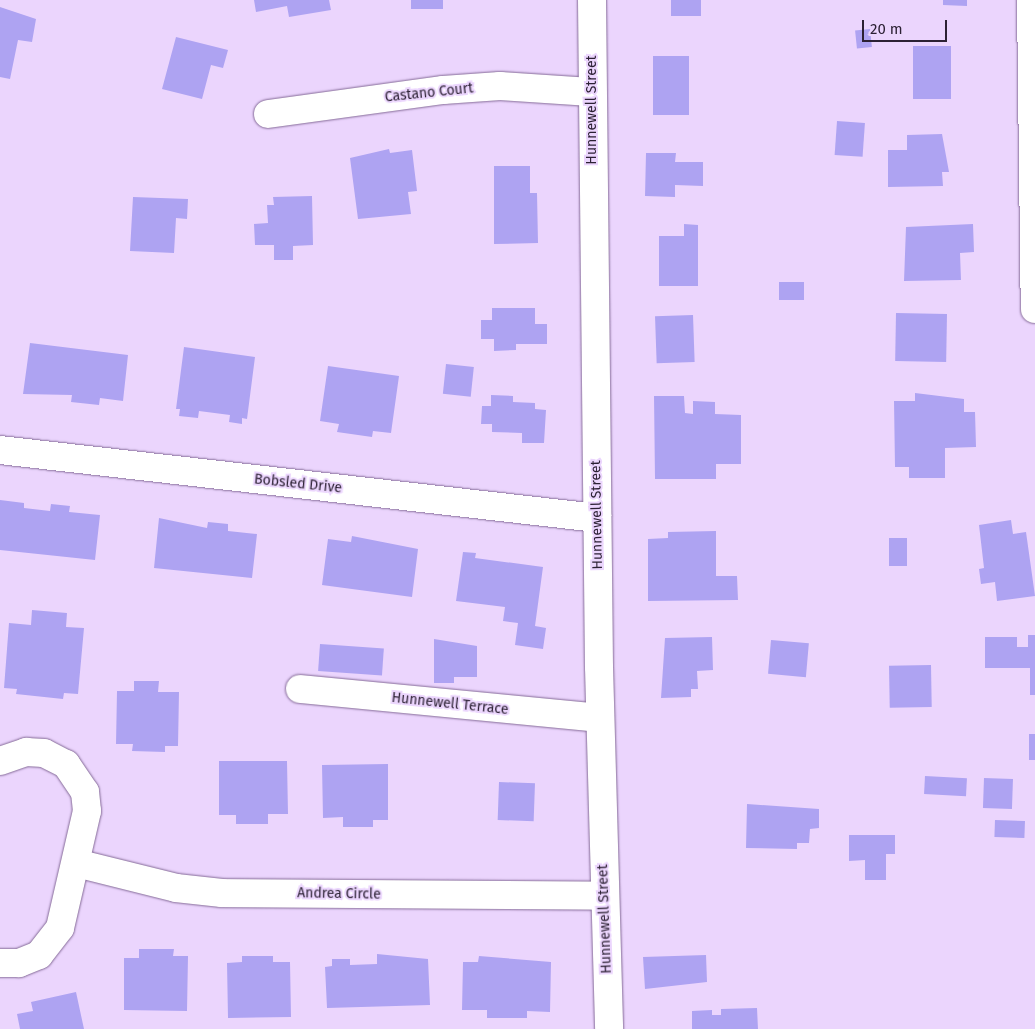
<!DOCTYPE html>
<html>
<head>
<meta charset="utf-8">
<style>
	body { margin:0 }
	#map { position:relative; width:1035px; height:1029px; overflow:hidden; background:#ebd5fd; font-family:"Fira Sans",sans-serif }
	div>[style] { position:absolute }
	[style*='--x'] { left:calc(var(--x)*1px); top:calc(var(--y)*1px); width:calc(var(--w)*1px); rotate:calc(var(--a)*1deg) }
	.building>* { inset:0; background:#aea3f2; transform-origin:0 0 }
	.roads { filter:drop-shadow(0 0 1px #856b98) drop-shadow(0 0 1px #856b98) }
	.street>* { height:28px; margin:-14px; padding:0 14px; transform-origin:14px; border-radius:14px; background:#fff }
	.secondary>* { height:28px; margin:-14px; padding:0 14px; transform-origin:14px; border-radius:14px; background:#fff }
	span { translate:-50% -50%; white-space:nowrap; text-align:center; line-height:1.15; -webkit-text-stroke:4px #ebd5fd; paint-order:stroke }
	.street-label { font-size:14px; color:#2c2134 }
	.scale { position:absolute; left:862px; top:20px; width:85px; height:22px; box-sizing:border-box; border:2px solid #2c2134; border-top:0; padding-left:6px; font-size:15px; line-height:18px; white-space:nowrap; color:#2c2134; -webkit-text-stroke:4px #ebd5fd; paint-order:stroke }
</style>
</head>
<body>
<div id="map">
	<div class="building">
		<div style="clip-path:polygon(254px 0,329px 0,331px 10px,289px 17px,287px 6px,256px 12px)"></div>
		<div style="left:411px;top:0;width:32px;height:9px"></div>
		<div style="left:671px;top:0;width:30px;height:16px"></div>
		<div style="clip-path:polygon(943px 0,967px 0,967px 6px,943px 5px)"></div>
		<div style="clip-path:polygon(0 7px,36px 19px,32px 42px,18px 40px,10px 79px,0 77px)"></div>
		<div style="left:870px;top:29px;width:18px;height:15px;rotate:84deg"></div>
		<div style="clip-path:polygon(176px 37px,228px 50px,223px 68px,211px 65px,202px 99px,162px 89px)"></div>
		<div style="left:913px;top:46px;width:38px;height:53px"></div>
		<div style="left:653px;top:56px;width:36px;height:59px"></div>
		<div style="left:837px;top:121px;width:28px;height:34px;rotate:4deg"></div>
		<div style="clip-path:polygon(942px 134px,949px 172px,942px 172px,943px 186px,888px 187px,888px 150px,907px 150px,907px 135px)"></div>
		<div style="clip-path:polygon(389px 149px,390px 153px,412px 150px,417px 191px,408px 192px,411px 214px,358px 219px,350px 158px)"></div>
		<div style="clip-path:polygon(646px 153px,676px 153px,675px 162px,703px 162px,703px 186px,675px 185px,675px 197px,645px 196px)"></div>
		<div style="clip-path:polygon(494px 166px,530px 166px,530px 193px,537px 193px,538px 243px,494px 244px)"></div>
		<div style="clip-path:polygon(312px 196px,313px 245px,293px 246px,293px 260px,274px 260px,274px 245px,255px 245px,254px 224px,268px 223px,267px 205px,274px 205px,273px 197px)"></div>
		<div style="clip-path:polygon(133px 197px,188px 199px,187px 219px,176px 218px,174px 253px,130px 251px)"></div>
		<div style="clip-path:polygon(684px 224px,698px 225px,698px 286px,659px 286px,659px 236px,684px 236px)"></div>
		<div style="clip-path:polygon(973px 224px,974px 252px,960px 253px,961px 280px,904px 281px,906px 227px)"></div>
		<div style="left:779px;top:282px;width:25px;height:18px"></div>
		<div style="clip-path:polygon(492px 308px,535px 308px,535px 324px,547px 324px,547px 344px,516px 344px,516px 350px,494px 351px,494px 339px,481px 339px,481px 320px,492px 320px)"></div>
		<div style="left:896px;top:313px;width:51px;height:48px;rotate:1deg"></div>
		<div style="left:693px;top:315px;width:47px;height:38px;rotate:88deg"></div>
		<div style="clip-path:polygon(30px 343px,128px 355px,123px 401px,100px 398px,99px 405px,71px 402px,72px 395px,23px 394px)"></div>
		<div style="clip-path:polygon(184px 347px,255px 357px,247px 419px,242px 418px,242px 424px,229px 422px,230px 415px,199px 411px,198px 418px,179px 416px,180px 409px,176px 409px)"></div>
		<div style="left:446px;top:364px;width:28px;height:30px;rotate:6deg"></div>
		<div style="clip-path:polygon(328px 366px,399px 376px,391px 433px,373px 431px,372px 437px,337px 432px,339px 424px,320px 421px)"></div>
		<div style="clip-path:polygon(915px 393px,964px 399px,964px 412px,975px 412px,976px 447px,945px 448px,945px 478px,909px 478px,909px 467px,895px 467px,894px 401px,915px 401px)"></div>
		<div style="clip-path:polygon(491px 395px,513px 396px,513px 402px,535px 403px,535px 409px,546px 410px,544px 443px,522px 443px,522px 433px,492px 432px,492px 424px,481px 424px,482px 406px,491px 406px)"></div>
		<div style="clip-path:polygon(654px 396px,684px 396px,685px 413px,693px 414px,693px 401px,715px 402px,715px 414px,741px 415px,741px 464px,716px 464px,716px 479px,655px 479px)"></div>
		<div style="clip-path:polygon(0 500px,24px 503px,24px 508px,50px 511px,51px 504px,70px 506px,69px 512px,100px 515px,95px 560px,0 550px)"></div>
		<div style="clip-path:polygon(159px 518px,207px 528px,208px 522px,228px 524px,228px 531px,257px 534px,252px 578px,154px 568px)"></div>
		<div style="clip-path:polygon(1011px 520px,1013px 534px,1026px 532px,1035px 596px,997px 601px,995px 582px,981px 584px,979px 569px,984px 568px,979px 525px)"></div>
		<div style="clip-path:polygon(716px 531px,716px 576px,737px 576px,738px 600px,648px 601px,648px 539px,668px 538px,668px 532px)"></div>
		<div style="clip-path:polygon(352px 536px,418px 549px,412px 597px,322px 585px,328px 539px,351px 542px)"></div>
		<div style="left:889px;top:538px;width:18px;height:28px"></div>
		<div style="clip-path:polygon(463px 552px,476px 553px,475px 558px,543px 567px,535px 626px,546px 628px,543px 649px,515px 645px,518px 623px,503px 621px,505px 607px,456px 601px)"></div>
		<div style="clip-path:polygon(32px 610px,67px 613px,66px 627px,84px 628px,78px 694px,64px 693px,63px 699px,16px 694px,17px 689px,4px 688px,9px 623px,31px 625px)"></div>
		<div style="clip-path:polygon(1028px 635px,1035px 635px,1035px 695px,1030px 695px,1030px 668px,985px 668px,985px 637px,1017px 637px,1017px 647px,1028px 647px)"></div>
		<div style="clip-path:polygon(712px 637px,713px 670px,697px 671px,698px 689px,691px 689px,691px 697px,661px 698px,665px 638px)"></div>
		<div style="clip-path:polygon(434px 639px,477px 646px,477px 677px,454px 677px,454px 683px,434px 683px)"></div>
		<div style="left:771px;top:640px;width:38px;height:34px;rotate:5deg"></div>
		<div style="left:320px;top:644px;width:64px;height:27px;rotate:4deg"></div>
		<div style="left:931px;top:665px;width:42px;height:42px;rotate:89deg"></div>
		<div style="clip-path:polygon(134px 681px,159px 681px,158px 692px,179px 692px,178px 746px,165px 746px,165px 752px,132px 751px,133px 744px,116px 744px,117px 691px,134px 691px)"></div>
		<div style="left:1029px;top:734px;width:6px;height:26px"></div>
		<div style="clip-path:polygon(219px 761px,287px 761px,288px 814px,268px 814px,268px 824px,236px 824px,236px 815px,219px 815px)"></div>
		<div style="clip-path:polygon(388px 764px,388px 820px,373px 820px,373px 827px,343px 827px,343px 817px,323px 818px,322px 765px)"></div>
		<div style="left:925px;top:776px;width:42px;height:18px;rotate:3deg"></div>
		<div style="left:984px;top:778px;width:29px;height:30px;rotate:2deg"></div>
		<div style="left:499px;top:782px;width:36px;height:38px;rotate:2deg"></div>
		<div style="clip-path:polygon(747px 804px,819px 809px,819px 828px,810px 829px,809px 843px,797px 843px,797px 849px,746px 848px)"></div>
		<div style="left:995px;top:820px;width:30px;height:17px;rotate:2deg"></div>
		<div style="clip-path:polygon(849px 835px,895px 835px,895px 854px,886px 854px,886px 880px,865px 880px,865px 860px,849px 861px)"></div>
		<div style="clip-path:polygon(139px 949px,174px 949px,173px 956px,188px 956px,187px 1011px,124px 1010px,124px 958px,139px 958px)"></div>
		<div style="clip-path:polygon(377px 954px,428px 959px,430px 1005px,327px 1008px,325px 967px,332px 966px,332px 959px,350px 959px,350px 965px,377px 964px)"></div>
		<div style="clip-path:polygon(706px 955px,707px 982px,645px 989px,643px 957px)"></div>
		<div style="clip-path:polygon(242px 956px,273px 956px,273px 962px,290px 962px,291px 1017px,228px 1018px,227px 963px,242px 962px)"></div>
		<div style="clip-path:polygon(479px 956px,551px 962px,550px 1012px,527px 1011px,527px 1018px,487px 1018px,487px 1010px,462px 1010px,463px 962px,478px 962px)"></div>
		<div style="clip-path:polygon(76px 992px,84px 1029px,20px 1029px,17px 1014px,33px 1011px,31px 1002px)"></div>
		<div style="clip-path:polygon(757px 1008px,758px 1029px,692px 1029px,692px 1011px,712px 1010px,712px 1015px,721px 1015px,721px 1009px)"></div>
	</div>
	<div class="roads">
		<div class="street">
			<div style="--x:1031;--y:0;--w:309;--a:89.3"></div>
			<div style="--x:268;--y:114;--w:177;--a:-7.8"></div>
			<div style="--x:443;--y:90;--w:57;--a:-4"></div>
			<div style="--x:500;--y:86;--w:91;--a:3.8"></div>
			<div style="--x:0;--y:450;--w:601;--a:6.5"></div>
			<div style="--x:300;--y:689;--w:301;--a:5.5"></div>
			<div style="--x:0;--y:761;--w:28;--a:-19"></div>
			<div style="--x:26;--y:752;--w:18;--a:3"></div>
			<div style="--x:44;--y:753;--w:25;--a:27"></div>
			<div style="--x:66;--y:764;--w:34;--a:56"></div>
			<div style="--x:85;--y:792;--w:19;--a:84"></div>
			<div style="--x:87;--y:811;--w:120;--a:103"></div>
			<div style="--x:60;--y:928;--w:34;--a:128"></div>
			<div style="--x:39;--y:955;--w:22;--a:158"></div>
			<div style="--x:19;--y:963;--w:19;--a:180"></div>
			<div style="--x:76;--y:863;--w:103;--a:14"></div>
			<div style="--x:176;--y:888;--w:46;--a:6.2"></div>
			<div style="--x:222;--y:893;--w:382;--a:0.4"></div>
		</div>
		<div class="secondary">
			<div style="--x:592;--y:0;--w:667;--a:89.4"></div>
			<div style="--x:599;--y:667;--w:362;--a:88.4"></div>
		</div>
	</div>
	<div class="street-label">
		<span style="left:429px;top:93px;rotate:-6deg">Castano Court</span>
		<span style="left:592px;top:110px;rotate:-90deg">Hunnewell Street</span>
		<span style="left:298px;top:484px;rotate:6deg">Bobsled Drive</span>
		<span style="left:597px;top:515px;rotate:-91deg">Hunnewell Street</span>
		<span style="left:450px;top:704px;rotate:6deg">Hunnewell Terrace</span>
		<span style="left:339px;top:894px;rotate:1deg">Andrea Circle</span>
		<span style="left:605px;top:919px;rotate:-92deg">Hunnewell Street</span>
	</div>
	<div class="scale">20 m</div>
</div>
</body>
</html>
